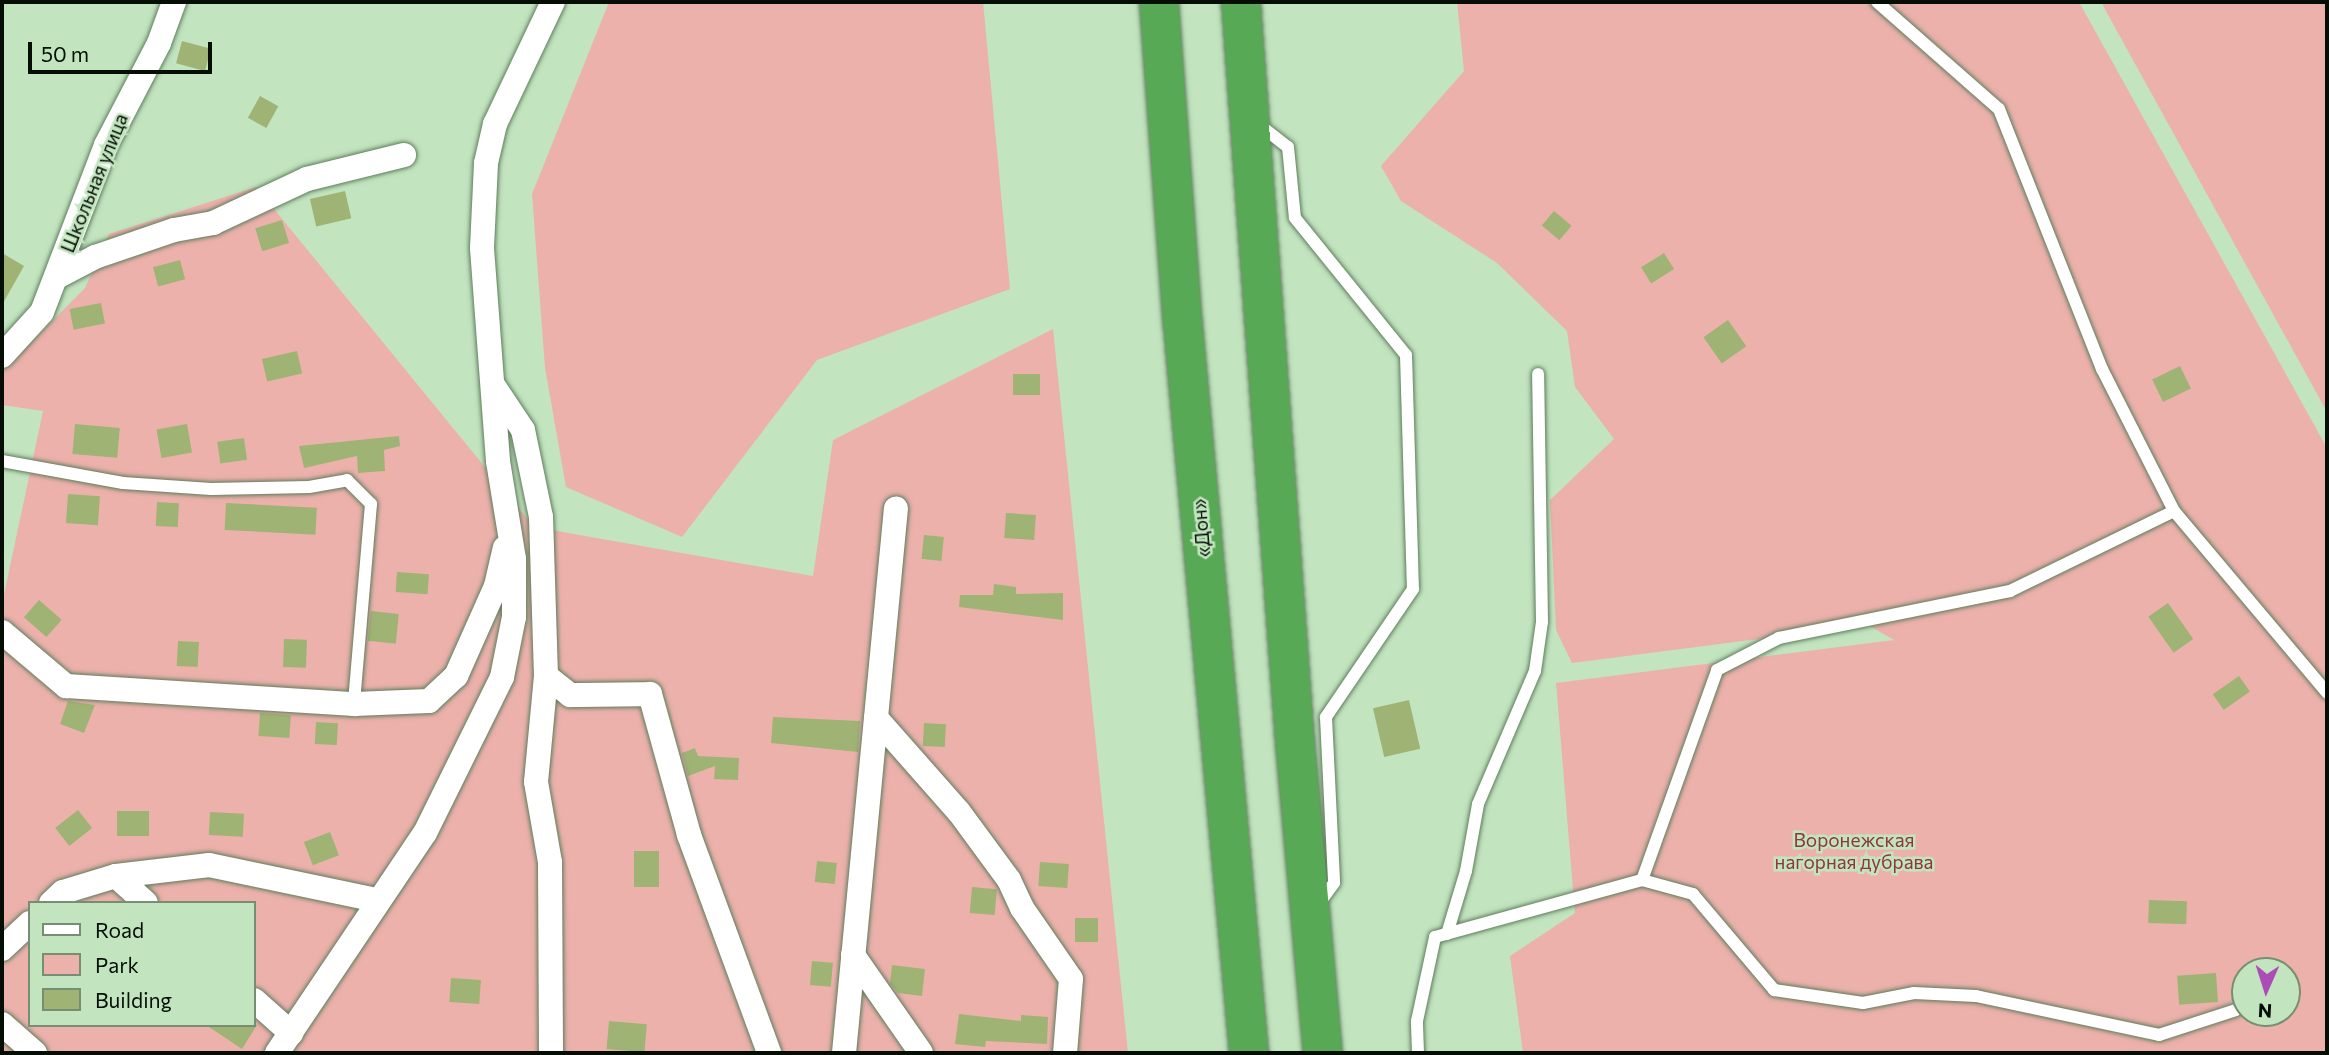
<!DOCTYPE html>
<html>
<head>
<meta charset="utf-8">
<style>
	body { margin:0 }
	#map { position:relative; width:2329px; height:1055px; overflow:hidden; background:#c2e4bf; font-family:Commissioner,sans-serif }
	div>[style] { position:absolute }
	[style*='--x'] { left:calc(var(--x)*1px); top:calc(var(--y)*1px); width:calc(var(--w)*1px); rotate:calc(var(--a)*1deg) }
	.green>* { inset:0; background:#edb1ac }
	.building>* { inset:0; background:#9fb474; transform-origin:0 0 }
	.roads { filter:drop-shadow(0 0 2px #5f7e5d) drop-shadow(0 0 2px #5f7e5d) }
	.lane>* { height:12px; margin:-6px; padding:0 6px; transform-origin:6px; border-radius:6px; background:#fff }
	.street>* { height:24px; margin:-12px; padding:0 12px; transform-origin:12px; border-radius:12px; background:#fff }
	.highway>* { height:38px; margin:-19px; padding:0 19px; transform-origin:19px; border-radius:19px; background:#58a956 }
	span { translate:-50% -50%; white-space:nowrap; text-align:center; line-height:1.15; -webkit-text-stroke:5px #c2e4bf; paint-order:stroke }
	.street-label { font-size:19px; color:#040e04 }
	.park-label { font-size:19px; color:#8e3736 }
	.frame { position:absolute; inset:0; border:4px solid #040e04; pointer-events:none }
	.legend { position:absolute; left:28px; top:901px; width:228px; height:126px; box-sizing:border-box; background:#c2e4bf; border:2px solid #768e74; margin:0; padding:9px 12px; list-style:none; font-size:21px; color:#040e04 }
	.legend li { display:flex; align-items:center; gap:14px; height:35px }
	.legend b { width:35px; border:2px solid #768e74 }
	.north { position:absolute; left:2231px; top:957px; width:70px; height:70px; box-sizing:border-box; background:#c2e4bf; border:2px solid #768e74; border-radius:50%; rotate:183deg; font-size:19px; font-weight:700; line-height:28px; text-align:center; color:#040e04 }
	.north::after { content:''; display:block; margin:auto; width:24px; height:32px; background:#ac4db7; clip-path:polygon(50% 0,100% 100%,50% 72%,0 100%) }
	.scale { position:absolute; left:28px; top:42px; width:184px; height:32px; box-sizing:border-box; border:4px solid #040e04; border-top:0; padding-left:9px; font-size:21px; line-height:24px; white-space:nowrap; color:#040e04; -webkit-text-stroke:5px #c2e4bf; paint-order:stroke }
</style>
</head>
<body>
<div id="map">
	<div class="green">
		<div style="clip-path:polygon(609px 2px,983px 2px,1010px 289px,817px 360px,682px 537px,566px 487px,545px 368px,532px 194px)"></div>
		<div style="clip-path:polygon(evenodd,1457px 2px,2079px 2px,2327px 448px,2327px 1053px,1523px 1053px,1510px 956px,1575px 913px,1556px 683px,1894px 640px,1868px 625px,1572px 663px,1556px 630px,1550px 500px,1614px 439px,1575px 387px,1567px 331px,1497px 263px,1401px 201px,1381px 166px,1464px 71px,1457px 2px,2245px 971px,2287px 971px,2287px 1013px,2245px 1013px,2245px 971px)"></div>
		<div style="clip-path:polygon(2101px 2px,2327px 2px,2327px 412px)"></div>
		<div style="clip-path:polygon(evenodd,256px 187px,534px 527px,813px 576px,833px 440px,1053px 329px,1128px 1053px,2px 1053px,2px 604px,43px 411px,2px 405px,2px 372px,85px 288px,109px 234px,256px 187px,30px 903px,254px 903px,254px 1025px,30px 1025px,30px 903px)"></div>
	</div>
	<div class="building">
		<div style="left:182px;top:41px;width:30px;height:23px;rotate:15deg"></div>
		<div style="left:260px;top:96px;width:21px;height:25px;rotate:29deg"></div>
		<div style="left:345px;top:191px;width:28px;height:36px;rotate:77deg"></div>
		<div style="left:1554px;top:211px;width:23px;height:19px;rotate:40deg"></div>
		<div style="left:282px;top:220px;width:24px;height:28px;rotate:73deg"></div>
		<div style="clip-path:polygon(2px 253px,24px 266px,2px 305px)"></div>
		<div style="left:1664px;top:253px;width:19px;height:27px;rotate:58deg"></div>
		<div style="left:180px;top:260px;width:20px;height:28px;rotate:75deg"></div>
		<div style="left:101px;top:303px;width:21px;height:32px;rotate:79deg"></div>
		<div style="left:1728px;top:320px;width:32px;height:30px;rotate:55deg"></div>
		<div style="left:297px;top:351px;width:23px;height:36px;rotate:77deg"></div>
		<div style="left:2180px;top:366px;width:25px;height:31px;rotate:64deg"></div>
		<div style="left:1013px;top:374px;width:27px;height:21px"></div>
		<div style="left:75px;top:424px;width:45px;height:30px;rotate:5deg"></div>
		<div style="left:187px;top:424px;width:29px;height:31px;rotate:80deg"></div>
		<div style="clip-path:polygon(399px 436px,400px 446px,384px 450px,385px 471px,358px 473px,357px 456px,304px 468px,299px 446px)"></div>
		<div style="left:244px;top:438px;width:22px;height:27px;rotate:82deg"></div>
		<div style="left:68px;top:494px;width:32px;height:29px;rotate:4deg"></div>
		<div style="left:157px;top:502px;width:22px;height:24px;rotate:3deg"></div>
		<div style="left:226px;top:503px;width:91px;height:27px;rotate:3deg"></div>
		<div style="left:1006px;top:513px;width:30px;height:25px;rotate:4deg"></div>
		<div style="left:924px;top:535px;width:20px;height:24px;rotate:6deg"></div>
		<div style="left:397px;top:572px;width:32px;height:20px;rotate:4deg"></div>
		<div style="clip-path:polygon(994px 584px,1016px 587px,1016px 594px,1063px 593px,1063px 620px,959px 607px,960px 595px,993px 595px)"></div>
		<div style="left:39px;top:600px;width:30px;height:23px;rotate:41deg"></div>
		<div style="left:2168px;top:603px;width:44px;height:24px;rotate:55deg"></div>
		<div style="left:371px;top:611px;width:28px;height:30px;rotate:6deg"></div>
		<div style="left:284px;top:639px;width:23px;height:28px;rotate:2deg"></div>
		<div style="left:178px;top:641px;width:21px;height:25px;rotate:3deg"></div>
		<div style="left:2239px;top:676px;width:19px;height:32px;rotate:55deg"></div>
		<div style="left:1409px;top:700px;width:50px;height:37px;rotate:77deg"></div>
		<div style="clip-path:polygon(68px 701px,95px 705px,84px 733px,60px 724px)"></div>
		<div style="left:260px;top:713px;width:31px;height:23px;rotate:4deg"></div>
		<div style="clip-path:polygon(773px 717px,860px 721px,858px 752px,771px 743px)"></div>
		<div style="left:316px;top:722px;width:22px;height:22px;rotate:3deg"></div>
		<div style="left:924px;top:723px;width:22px;height:23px;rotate:3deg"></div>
		<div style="clip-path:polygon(695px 748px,698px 756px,739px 758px,738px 780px,714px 779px,715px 766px,688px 776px,682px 753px)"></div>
		<div style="left:78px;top:810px;width:23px;height:29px;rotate:52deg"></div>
		<div style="left:117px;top:811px;width:32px;height:25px"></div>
		<div style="left:210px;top:812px;width:34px;height:23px;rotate:3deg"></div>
		<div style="left:330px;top:832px;width:25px;height:28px;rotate:69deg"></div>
		<div style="left:659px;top:851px;width:36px;height:25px;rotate:90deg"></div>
		<div style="left:817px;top:861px;width:20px;height:21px;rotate:6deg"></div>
		<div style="left:1040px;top:862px;width:29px;height:24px;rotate:4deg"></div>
		<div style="left:972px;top:887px;width:25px;height:26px;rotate:5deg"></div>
		<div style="left:2149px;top:900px;width:38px;height:23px;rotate:2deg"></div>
		<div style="left:1075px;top:918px;width:23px;height:24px"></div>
		<div style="left:812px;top:961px;width:21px;height:24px;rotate:5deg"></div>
		<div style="clip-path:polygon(892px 965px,925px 969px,922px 996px,898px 993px,890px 983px)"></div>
		<div style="left:2216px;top:973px;width:29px;height:39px;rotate:86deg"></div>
		<div style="left:451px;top:978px;width:30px;height:24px;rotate:4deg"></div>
		<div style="clip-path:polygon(959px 1014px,1021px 1021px,1021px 1015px,1048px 1017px,1047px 1044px,986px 1041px,985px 1047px,955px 1044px)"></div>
		<div style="left:609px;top:1021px;width:38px;height:28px;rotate:5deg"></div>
		<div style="clip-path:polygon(206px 1025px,257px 1025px,242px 1049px)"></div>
	</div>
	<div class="roads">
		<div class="lane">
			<div style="--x:1877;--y:2;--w:162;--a:41.3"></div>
			<div style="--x:1999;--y:109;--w:280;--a:68.4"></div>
			<div style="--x:2102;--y:369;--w:159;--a:63.1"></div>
			<div style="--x:2174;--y:511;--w:238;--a:49.9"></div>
			<div style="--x:1257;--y:123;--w:39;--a:38"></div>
			<div style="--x:1288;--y:147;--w:71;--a:84.4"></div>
			<div style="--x:1295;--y:218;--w:176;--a:51"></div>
			<div style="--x:1406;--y:355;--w:234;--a:88.3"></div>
			<div style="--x:1413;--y:589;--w:155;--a:124.2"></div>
			<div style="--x:1326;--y:717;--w:166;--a:87.2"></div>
			<div style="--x:1334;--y:883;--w:26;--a:126"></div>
			<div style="--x:2;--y:461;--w:123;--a:10.3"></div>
			<div style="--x:123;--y:483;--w:88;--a:3.9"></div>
			<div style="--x:211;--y:489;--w:98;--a:-1.2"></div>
			<div style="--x:309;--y:487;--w:39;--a:-10"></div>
			<div style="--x:347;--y:480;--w:34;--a:45"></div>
			<div style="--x:371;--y:504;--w:201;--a:94.9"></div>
			<div style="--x:1642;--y:880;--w:223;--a:-70.3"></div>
			<div style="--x:1717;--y:670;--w:70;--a:-27.3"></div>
			<div style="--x:1779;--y:638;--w:236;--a:-11.5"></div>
			<div style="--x:2010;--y:591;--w:182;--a:-26"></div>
			<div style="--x:1447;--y:934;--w:66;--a:-73.2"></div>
			<div style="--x:1466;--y:871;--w:68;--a:-79.8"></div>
			<div style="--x:1478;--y:804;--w:145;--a:-66.8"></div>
			<div style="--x:1535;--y:671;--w:49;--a:-81.9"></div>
			<div style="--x:1542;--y:622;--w:248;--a:-90.9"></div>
			<div style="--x:1418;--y:1053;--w:32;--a:-92"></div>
			<div style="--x:1417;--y:1021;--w:86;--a:-77.9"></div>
			<div style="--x:1435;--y:937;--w:215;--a:-15.4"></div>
			<div style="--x:1642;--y:880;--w:53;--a:15.4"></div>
			<div style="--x:1693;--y:894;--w:126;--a:49.8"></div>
			<div style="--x:1774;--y:990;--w:90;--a:8.3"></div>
			<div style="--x:1863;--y:1003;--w:52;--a:-11.1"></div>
			<div style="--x:1914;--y:993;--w:62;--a:2.8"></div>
			<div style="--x:1976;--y:996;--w:187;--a:12"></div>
			<div style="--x:2159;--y:1035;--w:81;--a:-18"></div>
		</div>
		<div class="street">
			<div style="--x:59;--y:276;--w:41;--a:-27.8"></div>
			<div style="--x:95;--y:257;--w:83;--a:-18.9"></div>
			<div style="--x:174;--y:230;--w:40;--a:-10"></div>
			<div style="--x:213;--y:223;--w:104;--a:-25.1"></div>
			<div style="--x:307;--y:179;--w:100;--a:-13.9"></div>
			<div style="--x:2;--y:356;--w:59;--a:-47.7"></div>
			<div style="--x:42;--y:312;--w:179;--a:-69"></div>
			<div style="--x:106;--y:145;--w:115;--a:-62.5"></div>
			<div style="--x:159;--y:43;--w:44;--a:-69.9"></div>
			<div style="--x:493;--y:385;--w:54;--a:56.3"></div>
			<div style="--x:523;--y:430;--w:89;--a:78.3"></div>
			<div style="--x:541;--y:517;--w:159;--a:88.2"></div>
			<div style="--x:546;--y:676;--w:31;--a:38"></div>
			<div style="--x:570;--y:695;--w:80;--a:-0.7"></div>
			<div style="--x:650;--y:694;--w:146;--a:74.5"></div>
			<div style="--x:689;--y:835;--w:232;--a:69.8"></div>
			<div style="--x:2;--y:632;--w:84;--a:40.2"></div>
			<div style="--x:66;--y:686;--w:289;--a:3.6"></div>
			<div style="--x:354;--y:704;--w:75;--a:-2.3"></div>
			<div style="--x:429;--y:701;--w:37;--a:-43"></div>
			<div style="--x:456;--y:676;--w:98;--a:-66"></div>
			<div style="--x:496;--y:586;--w:39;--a:-77"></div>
			<div style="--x:546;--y:676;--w:106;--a:95.4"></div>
			<div style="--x:536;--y:782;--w:81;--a:80.1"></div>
			<div style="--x:550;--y:862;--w:191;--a:89.7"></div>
			<div style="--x:876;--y:718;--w:125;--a:48.6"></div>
			<div style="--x:959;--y:812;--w:84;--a:53.7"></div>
			<div style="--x:1009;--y:880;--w:31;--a:65"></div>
			<div style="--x:1022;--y:908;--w:86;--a:55.4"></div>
			<div style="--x:1071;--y:979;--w:74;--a:94.6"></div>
			<div style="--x:116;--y:876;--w:40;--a:42"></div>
			<div style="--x:51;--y:903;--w:16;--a:-43"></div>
			<div style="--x:63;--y:892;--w:55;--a:-16.8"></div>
			<div style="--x:116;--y:876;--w:94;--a:-6.7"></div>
			<div style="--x:209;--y:865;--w:171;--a:11.8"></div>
			<div style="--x:2;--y:949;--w:38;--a:-43"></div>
			<div style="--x:853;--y:955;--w:119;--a:55.2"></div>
			<div style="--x:254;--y:1000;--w:50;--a:41.7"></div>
			<div style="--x:2;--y:1024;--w:44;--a:41.3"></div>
			<div style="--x:277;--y:1053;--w:265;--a:-56.1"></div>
			<div style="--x:425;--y:833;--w:174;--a:-63.7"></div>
			<div style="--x:502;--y:677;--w:61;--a:-78.7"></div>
			<div style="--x:514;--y:617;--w:58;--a:-90"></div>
			<div style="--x:514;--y:559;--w:99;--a:-99.3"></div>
			<div style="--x:498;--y:461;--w:214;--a:-94.3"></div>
			<div style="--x:482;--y:248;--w:85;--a:-87.3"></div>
			<div style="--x:486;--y:163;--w:40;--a:-77"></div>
			<div style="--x:495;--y:124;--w:135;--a:-64.6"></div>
			<div style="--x:844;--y:1053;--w:547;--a:-84.55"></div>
		</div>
		<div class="highway">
			<div style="--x:1159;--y:2;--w:324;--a:85.8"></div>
			<div style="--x:1183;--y:325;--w:731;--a:84.82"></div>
			<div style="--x:1241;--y:2;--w:742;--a:85.83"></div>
			<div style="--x:1295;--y:742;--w:312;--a:84.9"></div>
		</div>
	</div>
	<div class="street-label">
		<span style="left:94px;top:183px;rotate:-68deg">Школьная улица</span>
		<span style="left:1201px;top:528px;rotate:-95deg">«Дон»</span>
	</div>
	<div class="park-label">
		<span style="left:1854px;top:851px">Воронежская<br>нагорная дубрава</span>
	</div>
	<div class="frame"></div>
	<ul class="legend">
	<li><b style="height:9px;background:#fff"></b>Road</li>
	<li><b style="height:19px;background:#edb1ac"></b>Park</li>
	<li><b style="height:19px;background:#9fb474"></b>Building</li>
	</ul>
	<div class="north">N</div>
	<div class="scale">50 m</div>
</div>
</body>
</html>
